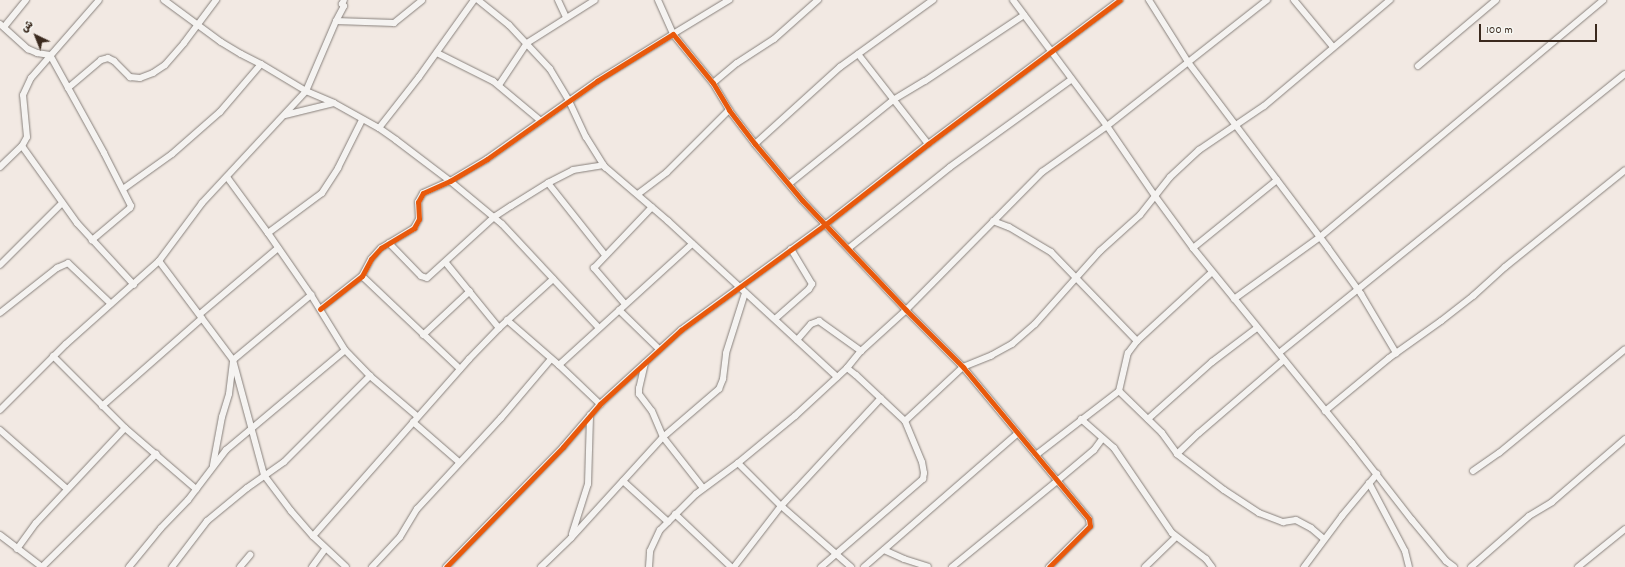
<!DOCTYPE html>
<html>
<head>
<meta charset="utf-8">
<style>
	body { margin:0 }
	#map { position:relative; width:1625px; height:567px; overflow:hidden; background:#f2e9e3; font-family:Dekko,"Playpen Sans Arabic",sans-serif }
	div>[style] { position:absolute }
	[style*='--x'] { left:calc(var(--x)*1px); top:calc(var(--y)*1px); width:calc(var(--w)*1px); rotate:calc(var(--a)*1deg) }
	.roads { filter:drop-shadow(0 0 1px #88817c) drop-shadow(0 0 1px #88817c) }
	.minor>* { height:6px; margin:-3px; padding:0 3px; transform-origin:3px; border-radius:3px; background:#f5f3f1 }
	.cycleway>* { height:5px; margin:-2.5px; padding:0 2.5px; transform-origin:2.5px; border-radius:2.5px; background:#e8590c }
	span { translate:-50% -50%; white-space:nowrap; text-align:center; line-height:1.15; -webkit-text-stroke:3px #f6f6f2; paint-order:stroke }
	.north { position:absolute; left:16px; top:16px; width:40px; height:40px; -webkit-text-stroke:3px #f6f6f2; paint-order:stroke; rotate:317deg; font-size:11px; font-weight:700; line-height:16px; text-align:center; color:#3b2a1e }
	.north::after { content:''; display:block; margin:auto; width:14px; height:18px; background:#3b2a1e; clip-path:polygon(50% 0,100% 100%,50% 72%,0 100%) }
	.scale { position:absolute; left:1479px; top:24px; width:118px; height:18px; box-sizing:border-box; border:2px solid #3b2a1e; border-top:0; padding-left:5px; font-size:12px; line-height:14px; white-space:nowrap; color:#3b2a1e; -webkit-text-stroke:3px #f6f6f2; paint-order:stroke }
</style>
</head>
<body>
<div id="map">
	<div class="roads">
		<div class="minor">
			<div style="--x:164;--y:0;--w:71;--a:36.4"></div>
			<div style="--x:221;--y:42;--w:23;--a:31"></div>
			<div style="--x:241;--y:54;--w:22;--a:27"></div>
			<div style="--x:261;--y:64;--w:52;--a:31"></div>
			<div style="--x:306;--y:91;--w:30;--a:23"></div>
			<div style="--x:334;--y:103;--w:51;--a:29.1"></div>
			<div style="--x:379;--y:128;--w:21;--a:35"></div>
			<div style="--x:396;--y:140;--w:68;--a:37.2"></div>
			<div style="--x:450;--y:181;--w:67;--a:39.6"></div>
			<div style="--x:502;--y:224;--w:141;--a:47"></div>
			<div style="--x:478;--y:0;--w:40;--a:39"></div>
			<div style="--x:509;--y:25;--w:60;--a:47"></div>
			<div style="--x:550;--y:69;--w:37;--a:59"></div>
			<div style="--x:569;--y:101;--w:40;--a:65"></div>
			<div style="--x:586;--y:137;--w:36;--a:58"></div>
			<div style="--x:605;--y:167;--w:83;--a:40.6"></div>
			<div style="--x:668;--y:221;--w:230;--a:42.7"></div>
			<div style="--x:558;--y:0;--w:19;--a:65"></div>
			<div style="--x:658;--y:0;--w:37;--a:66"></div>
			<div style="--x:673;--y:34;--w:66;--a:-31.3"></div>
			<div style="--x:1013;--y:0;--w:157;--a:53.3"></div>
			<div style="--x:1107;--y:126;--w:85;--a:55.6"></div>
			<div style="--x:1155;--y:196;--w:64;--a:53.8"></div>
			<div style="--x:1193;--y:248;--w:252;--a:50.8"></div>
			<div style="--x:1352;--y:443;--w:98;--a:52.1"></div>
			<div style="--x:1412;--y:520;--w:53;--a:50.3"></div>
			<div style="--x:1446;--y:561;--w:10;--a:37"></div>
			<div style="--x:1149;--y:0;--w:73;--a:57.8"></div>
			<div style="--x:1188;--y:62;--w:233;--a:53"></div>
			<div style="--x:1328;--y:248;--w:57;--a:54.3"></div>
			<div style="--x:1361;--y:294;--w:69;--a:59.3"></div>
			<div style="--x:1294;--y:0;--w:61;--a:50.3"></div>
			<div style="--x:336;--y:21;--w:17;--a:-62"></div>
			<div style="--x:344;--y:6;--w:3;--a:-135"></div>
			<div style="--x:342;--y:4;--w:4;--a:-63"></div>
			<div style="--x:0;--y:24;--w:38;--a:42"></div>
			<div style="--x:28;--y:49;--w:10;--a:24"></div>
			<div style="--x:37;--y:53;--w:13;--a:9"></div>
			<div style="--x:50;--y:55;--w:112;--a:61.1"></div>
			<div style="--x:104;--y:153;--w:59;--a:63"></div>
			<div style="--x:131;--y:206;--w:2;--a:117"></div>
			<div style="--x:130;--y:208;--w:50;--a:139.9"></div>
			<div style="--x:4;--y:27;--w:35;--a:-51"></div>
			<div style="--x:437;--y:53;--w:63;--a:26.6"></div>
			<div style="--x:493;--y:81;--w:62;--a:39.8"></div>
			<div style="--x:858;--y:54;--w:114;--a:52.1"></div>
			<div style="--x:1418;--y:66;--w:102;--a:-40.2"></div>
			<div style="--x:713;--y:83;--w:31;--a:-40"></div>
			<div style="--x:737;--y:63;--w:44;--a:-33"></div>
			<div style="--x:774;--y:39;--w:59;--a:-41.6"></div>
			<div style="--x:499;--y:85;--w:50;--a:-56.3"></div>
			<div style="--x:527;--y:43;--w:80;--a:-32.3"></div>
			<div style="--x:68;--y:88;--w:43;--a:-40.3"></div>
			<div style="--x:101;--y:60;--w:7;--a:-16"></div>
			<div style="--x:108;--y:58;--w:7;--a:27"></div>
			<div style="--x:114;--y:61;--w:23;--a:45"></div>
			<div style="--x:130;--y:77;--w:10;--a:6"></div>
			<div style="--x:140;--y:78;--w:14;--a:-21"></div>
			<div style="--x:153;--y:73;--w:14;--a:-34"></div>
			<div style="--x:165;--y:65;--w:29;--a:-49"></div>
			<div style="--x:184;--y:43;--w:54;--a:-53.3"></div>
			<div style="--x:285;--y:115;--w:50;--a:-13.8"></div>
			<div style="--x:379;--y:128;--w:65;--a:-51.9"></div>
			<div style="--x:419;--y:77;--w:95;--a:-54.5"></div>
			<div style="--x:755;--y:144;--w:115;--a:-42.2"></div>
			<div style="--x:840;--y:67;--w:115;--a:-35.8"></div>
			<div style="--x:22;--y:146;--w:95;--a:54.5"></div>
			<div style="--x:77;--y:223;--w:84;--a:47.4"></div>
			<div style="--x:0;--y:167;--w:30;--a:-44"></div>
			<div style="--x:22;--y:146;--w:10;--a:-61"></div>
			<div style="--x:27;--y:137;--w:42;--a:-95.4"></div>
			<div style="--x:23;--y:95;--w:19;--a:-65"></div>
			<div style="--x:31;--y:78;--w:103;--a:-48.9"></div>
			<div style="--x:227;--y:177;--w:69;--a:53.8"></div>
			<div style="--x:268;--y:233;--w:75;--a:55.3"></div>
			<div style="--x:311;--y:295;--w:65;--a:58.3"></div>
			<div style="--x:345;--y:350;--w:36;--a:46"></div>
			<div style="--x:370;--y:376;--w:62;--a:40.4"></div>
			<div style="--x:548;--y:183;--w:92;--a:51.6"></div>
			<div style="--x:789;--y:184;--w:134;--a:-38.9"></div>
			<div style="--x:893;--y:100;--w:37;--a:-31"></div>
			<div style="--x:925;--y:81;--w:119;--a:-33.7"></div>
			<div style="--x:123;--y:189;--w:60;--a:-35.5"></div>
			<div style="--x:172;--y:154;--w:64;--a:-41.2"></div>
			<div style="--x:220;--y:112;--w:63;--a:-49.5"></div>
			<div style="--x:638;--y:194;--w:36;--a:-37"></div>
			<div style="--x:667;--y:172;--w:88;--a:-45"></div>
			<div style="--x:993;--y:221;--w:17;--a:21"></div>
			<div style="--x:1009;--y:227;--w:49;--a:30.8"></div>
			<div style="--x:1051;--y:252;--w:124;--a:46"></div>
			<div style="--x:268;--y:233;--w:67;--a:-36.5"></div>
			<div style="--x:322;--y:193;--w:30;--a:-57"></div>
			<div style="--x:338;--y:168;--w:54;--a:-63.4"></div>
			<div style="--x:389;--y:243;--w:46;--a:45.9"></div>
			<div style="--x:421;--y:276;--w:6;--a:18"></div>
			<div style="--x:427;--y:278;--w:91;--a:-42.3"></div>
			<div style="--x:494;--y:217;--w:20;--a:-33"></div>
			<div style="--x:511;--y:206;--w:44;--a:-31.9"></div>
			<div style="--x:548;--y:183;--w:28;--a:-27"></div>
			<div style="--x:573;--y:170;--w:31;--a:-9"></div>
			<div style="--x:849;--y:248;--w:129;--a:-38.7"></div>
			<div style="--x:950;--y:167;--w:150;--a:-35.8"></div>
			<div style="--x:1193;--y:248;--w:108;--a:-39"></div>
			<div style="--x:159;--y:261;--w:124;--a:53.2"></div>
			<div style="--x:233;--y:360;--w:119;--a:74.9"></div>
			<div style="--x:264;--y:475;--w:45;--a:53.1"></div>
			<div style="--x:291;--y:511;--w:33;--a:49"></div>
			<div style="--x:313;--y:536;--w:45;--a:43.2"></div>
			<div style="--x:446;--y:263;--w:84;--a:50.8"></div>
			<div style="--x:0;--y:265;--w:88;--a:-45"></div>
			<div style="--x:362;--y:276;--w:135;--a:43.5"></div>
			<div style="--x:1234;--y:299;--w:106;--a:-35.8"></div>
			<div style="--x:1320;--y:237;--w:369;--a:-39.9"></div>
			<div style="--x:625;--y:304;--w:48;--a:-130.7"></div>
			<div style="--x:594;--y:268;--w:84;--a:-46.4"></div>
			<div style="--x:320;--y:309;--w:53;--a:-38.2"></div>
			<div style="--x:362;--y:276;--w:19;--a:-62"></div>
			<div style="--x:371;--y:259;--w:15;--a:-48"></div>
			<div style="--x:381;--y:248;--w:39;--a:-31"></div>
			<div style="--x:414;--y:228;--w:10;--a:-61"></div>
			<div style="--x:419;--y:219;--w:17;--a:-93"></div>
			<div style="--x:418;--y:202;--w:10;--a:-61"></div>
			<div style="--x:423;--y:193;--w:30;--a:-24"></div>
			<div style="--x:450;--y:181;--w:43;--a:-30.7"></div>
			<div style="--x:487;--y:159;--w:135;--a:-35.3"></div>
			<div style="--x:597;--y:81;--w:89;--a:-31.7"></div>
			<div style="--x:673;--y:34;--w:63;--a:50.8"></div>
			<div style="--x:713;--y:83;--w:31;--a:59"></div>
			<div style="--x:729;--y:110;--w:43;--a:52.6"></div>
			<div style="--x:755;--y:144;--w:73;--a:50"></div>
			<div style="--x:802;--y:200;--w:151;--a:46.6"></div>
			<div style="--x:906;--y:310;--w:81;--a:45"></div>
			<div style="--x:963;--y:367;--w:197;--a:50.3"></div>
			<div style="--x:1089;--y:519;--w:7;--a:82"></div>
			<div style="--x:1090;--y:526;--w:58;--a:135"></div>
			<div style="--x:619;--y:310;--w:56;--a:44.3"></div>
			<div style="--x:0;--y:313;--w:73;--a:-38.3"></div>
			<div style="--x:57;--y:268;--w:12;--a:-24"></div>
			<div style="--x:68;--y:263;--w:59;--a:43.6"></div>
			<div style="--x:200;--y:314;--w:102;--a:-40.2"></div>
			<div style="--x:775;--y:319;--w:45;--a:-41.4"></div>
			<div style="--x:809;--y:289;--w:6;--a:-59"></div>
			<div style="--x:812;--y:284;--w:41;--a:-121"></div>
			<div style="--x:507;--y:320;--w:69;--a:40.9"></div>
			<div style="--x:559;--y:365;--w:57;--a:43.6"></div>
			<div style="--x:423;--y:335;--w:64;--a:-43.1"></div>
			<div style="--x:797;--y:340;--w:21;--a:-49"></div>
			<div style="--x:811;--y:324;--w:9;--a:-21"></div>
			<div style="--x:819;--y:321;--w:52;--a:35.5"></div>
			<div style="--x:1279;--y:353;--w:444;--a:-38.9"></div>
			<div style="--x:53;--y:356;--w:102;--a:45"></div>
			<div style="--x:125;--y:428;--w:94;--a:40.7"></div>
			<div style="--x:645;--y:363;--w:26;--a:103"></div>
			<div style="--x:639;--y:388;--w:6;--a:90"></div>
			<div style="--x:639;--y:394;--w:21;--a:53"></div>
			<div style="--x:652;--y:411;--w:28;--a:67"></div>
			<div style="--x:663;--y:437;--w:65;--a:51.9"></div>
			<div style="--x:559;--y:365;--w:180;--a:-42.3"></div>
			<div style="--x:847;--y:368;--w:11;--a:38"></div>
			<div style="--x:856;--y:375;--w:67;--a:43.2"></div>
			<div style="--x:905;--y:421;--w:79;--a:-43"></div>
			<div style="--x:963;--y:367;--w:31;--a:-22"></div>
			<div style="--x:992;--y:355;--w:23;--a:-29"></div>
			<div style="--x:1012;--y:344;--w:30;--a:-41"></div>
			<div style="--x:1035;--y:324;--w:98;--a:-48.3"></div>
			<div style="--x:1100;--y:251;--w:54;--a:-42"></div>
			<div style="--x:1140;--y:215;--w:48;--a:-51.7"></div>
			<div style="--x:1170;--y:177;--w:40;--a:-43"></div>
			<div style="--x:1199;--y:150;--w:78;--a:-34.1"></div>
			<div style="--x:1264;--y:106;--w:165;--a:-40.1"></div>
			<div style="--x:1119;--y:391;--w:60;--a:44.3"></div>
			<div style="--x:1162;--y:433;--w:26;--a:54"></div>
			<div style="--x:1177;--y:454;--w:59;--a:37.5"></div>
			<div style="--x:1224;--y:490;--w:42;--a:33.3"></div>
			<div style="--x:1259;--y:513;--w:26;--a:21"></div>
			<div style="--x:1283;--y:522;--w:13;--a:-9"></div>
			<div style="--x:1296;--y:520;--w:17;--a:28"></div>
			<div style="--x:1311;--y:528;--w:17;--a:40"></div>
			<div style="--x:102;--y:406;--w:133;--a:-41.3"></div>
			<div style="--x:0;--y:410;--w:93;--a:-45"></div>
			<div style="--x:66;--y:344;--w:125;--a:-41.7"></div>
			<div style="--x:159;--y:261;--w:72;--a:-53.4"></div>
			<div style="--x:202;--y:203;--w:153;--a:-47.1"></div>
			<div style="--x:306;--y:91;--w:76;--a:-66.8"></div>
			<div style="--x:336;--y:21;--w:58;--a:2"></div>
			<div style="--x:394;--y:23;--w:36;--a:-39"></div>
			<div style="--x:1325;--y:411;--w:83;--a:-39.6"></div>
			<div style="--x:1389;--y:358;--w:64;--a:-35.4"></div>
			<div style="--x:1441;--y:321;--w:41;--a:-38"></div>
			<div style="--x:1473;--y:296;--w:43;--a:-42.2"></div>
			<div style="--x:1505;--y:267;--w:154;--a:-38.9"></div>
			<div style="--x:1081;--y:419;--w:44;--a:41.3"></div>
			<div style="--x:1114;--y:448;--w:103;--a:55.7"></div>
			<div style="--x:1172;--y:533;--w:43;--a:37.4"></div>
			<div style="--x:1206;--y:559;--w:10;--a:53"></div>
			<div style="--x:1148;--y:419;--w:86;--a:-41.7"></div>
			<div style="--x:1212;--y:362;--w:56;--a:-37.1"></div>
			<div style="--x:413;--y:422;--w:61;--a:41"></div>
			<div style="--x:0;--y:430;--w:89;--a:41.4"></div>
			<div style="--x:1177;--y:454;--w:30;--a:-44"></div>
			<div style="--x:1199;--y:433;--w:112;--a:-40.7"></div>
			<div style="--x:1036;--y:455;--w:105;--a:-37.6"></div>
			<div style="--x:1119;--y:391;--w:39;--a:-77"></div>
			<div style="--x:1128;--y:353;--w:15;--a:-53"></div>
			<div style="--x:1137;--y:341;--w:102;--a:-42.6"></div>
			<div style="--x:213;--y:465;--w:49;--a:-79.4"></div>
			<div style="--x:222;--y:417;--w:24;--a:-73"></div>
			<div style="--x:229;--y:394;--w:34;--a:-83"></div>
			<div style="--x:233;--y:360;--w:102;--a:-39.8"></div>
			<div style="--x:1473;--y:471;--w:32;--a:-35"></div>
			<div style="--x:1499;--y:453;--w:163;--a:-39.5"></div>
			<div style="--x:623;--y:481;--w:61;--a:42.3"></div>
			<div style="--x:1369;--y:483;--w:77;--a:62.1"></div>
			<div style="--x:1405;--y:551;--w:16;--a:76"></div>
			<div style="--x:675;--y:514;--w:77;--a:43.4"></div>
			<div style="--x:572;--y:534;--w:52;--a:-72.3"></div>
			<div style="--x:588;--y:484;--w:69;--a:-88.3"></div>
			<div style="--x:0;--y:535;--w:53;--a:37.3"></div>
			<div style="--x:313;--y:536;--w:236;--a:-48.6"></div>
			<div style="--x:469;--y:359;--w:43;--a:-45.9"></div>
			<div style="--x:499;--y:328;--w:73;--a:-42.2"></div>
			<div style="--x:17;--y:549;--w:32;--a:-54"></div>
			<div style="--x:36;--y:523;--w:130;--a:-46.9"></div>
			<div style="--x:884;--y:550;--w:22;--a:24"></div>
			<div style="--x:904;--y:559;--w:25;--a:18"></div>
			<div style="--x:42;--y:567;--w:161;--a:-44.7"></div>
			<div style="--x:129;--y:567;--w:50;--a:-50.6"></div>
			<div style="--x:161;--y:528;--w:39;--a:-46"></div>
			<div style="--x:188;--y:500;--w:63;--a:-52.8"></div>
			<div style="--x:226;--y:450;--w:155;--a:-40"></div>
			<div style="--x:172;--y:567;--w:58;--a:-52.7"></div>
			<div style="--x:207;--y:521;--w:52;--a:-39.5"></div>
			<div style="--x:247;--y:488;--w:45;--a:-35.1"></div>
			<div style="--x:284;--y:462;--w:122;--a:-45"></div>
			<div style="--x:240;--y:567;--w:16;--a:-50"></div>
			<div style="--x:312;--y:567;--w:22;--a:-54"></div>
			<div style="--x:372;--y:567;--w:41;--a:-47"></div>
			<div style="--x:400;--y:537;--w:33;--a:-59"></div>
			<div style="--x:417;--y:509;--w:124;--a:-47.3"></div>
			<div style="--x:501;--y:418;--w:77;--a:-49.7"></div>
			<div style="--x:446;--y:567;--w:168;--a:-45.7"></div>
			<div style="--x:563;--y:447;--w:57;--a:-49.3"></div>
			<div style="--x:600;--y:404;--w:110;--a:-42.4"></div>
			<div style="--x:681;--y:330;--w:180;--a:-36.2"></div>
			<div style="--x:826;--y:224;--w:130;--a:-38.1"></div>
			<div style="--x:928;--y:144;--w:240;--a:-36.9"></div>
			<div style="--x:541;--y:567;--w:42;--a:-44"></div>
			<div style="--x:571;--y:538;--w:137;--a:-47.7"></div>
			<div style="--x:663;--y:437;--w:74;--a:-40.6"></div>
			<div style="--x:719;--y:389;--w:11;--a:-68"></div>
			<div style="--x:723;--y:379;--w:26;--a:-83"></div>
			<div style="--x:726;--y:353;--w:63;--a:-72.4"></div>
			<div style="--x:649;--y:567;--w:16;--a:-86"></div>
			<div style="--x:650;--y:551;--w:23;--a:-65"></div>
			<div style="--x:660;--y:530;--w:51;--a:-45"></div>
			<div style="--x:696;--y:494;--w:52;--a:-36.4"></div>
			<div style="--x:734;--y:567;--w:77;--a:-52.4"></div>
			<div style="--x:781;--y:506;--w:147;--a:-47.2"></div>
			<div style="--x:821;--y:567;--w:135;--a:-40.8"></div>
			<div style="--x:923;--y:479;--w:6;--a:-81"></div>
			<div style="--x:924;--y:473;--w:11;--a:-100"></div>
			<div style="--x:922;--y:462;--w:44;--a:-112.5"></div>
			<div style="--x:851;--y:567;--w:93;--a:-138.9"></div>
			<div style="--x:781;--y:506;--w:61;--a:-135"></div>
			<div style="--x:738;--y:463;--w:74;--a:-39.5"></div>
			<div style="--x:795;--y:416;--w:71;--a:-42.7"></div>
			<div style="--x:847;--y:368;--w:22;--a:-51"></div>
			<div style="--x:861;--y:351;--w:61;--a:-42.3"></div>
			<div style="--x:906;--y:310;--w:194;--a:-45.4"></div>
			<div style="--x:1042;--y:172;--w:80;--a:-35.3"></div>
			<div style="--x:1107;--y:126;--w:204;--a:-38.2"></div>
			<div style="--x:864;--y:567;--w:203;--a:-41"></div>
			<div style="--x:952;--y:567;--w:136;--a:-39.3"></div>
			<div style="--x:1057;--y:481;--w:48;--a:-40"></div>
			<div style="--x:1094;--y:450;--w:14;--a:-54"></div>
			<div style="--x:1145;--y:567;--w:43;--a:-44.1"></div>
			<div style="--x:1304;--y:567;--w:64;--a:-53.3"></div>
			<div style="--x:1342;--y:516;--w:55;--a:-50.2"></div>
			<div style="--x:1471;--y:567;--w:77;--a:-41.3"></div>
			<div style="--x:1529;--y:516;--w:27;--a:-31"></div>
			<div style="--x:1552;--y:502;--w:96;--a:-40.8"></div>
			<div style="--x:1578;--y:567;--w:60;--a:-39"></div>
		</div>
	</div>
	<div class="cycleway">
		<div style="--x:320;--y:309;--w:53;--a:-38.2"></div>
		<div style="--x:362;--y:276;--w:19;--a:-62"></div>
		<div style="--x:371;--y:259;--w:15;--a:-48"></div>
		<div style="--x:381;--y:248;--w:39;--a:-31"></div>
		<div style="--x:414;--y:228;--w:10;--a:-61"></div>
		<div style="--x:419;--y:219;--w:17;--a:-93"></div>
		<div style="--x:418;--y:202;--w:10;--a:-61"></div>
		<div style="--x:423;--y:193;--w:30;--a:-24"></div>
		<div style="--x:450;--y:181;--w:43;--a:-30.7"></div>
		<div style="--x:487;--y:159;--w:135;--a:-35.3"></div>
		<div style="--x:597;--y:81;--w:89;--a:-31.7"></div>
		<div style="--x:673;--y:34;--w:63;--a:50.8"></div>
		<div style="--x:713;--y:83;--w:31;--a:59"></div>
		<div style="--x:729;--y:110;--w:43;--a:52.6"></div>
		<div style="--x:755;--y:144;--w:73;--a:50"></div>
		<div style="--x:802;--y:200;--w:151;--a:46.6"></div>
		<div style="--x:906;--y:310;--w:81;--a:45"></div>
		<div style="--x:963;--y:367;--w:197;--a:50.3"></div>
		<div style="--x:1089;--y:519;--w:7;--a:82"></div>
		<div style="--x:1090;--y:526;--w:58;--a:135"></div>
		<div style="--x:446;--y:567;--w:168;--a:-45.7"></div>
		<div style="--x:563;--y:447;--w:57;--a:-49.3"></div>
		<div style="--x:600;--y:404;--w:110;--a:-42.4"></div>
		<div style="--x:681;--y:330;--w:180;--a:-36.2"></div>
		<div style="--x:826;--y:224;--w:130;--a:-38.1"></div>
		<div style="--x:928;--y:144;--w:240;--a:-36.9"></div>
	</div>
	<div class="north">ش</div>
	<div class="scale">100 m</div>
</div>
</body>
</html>
